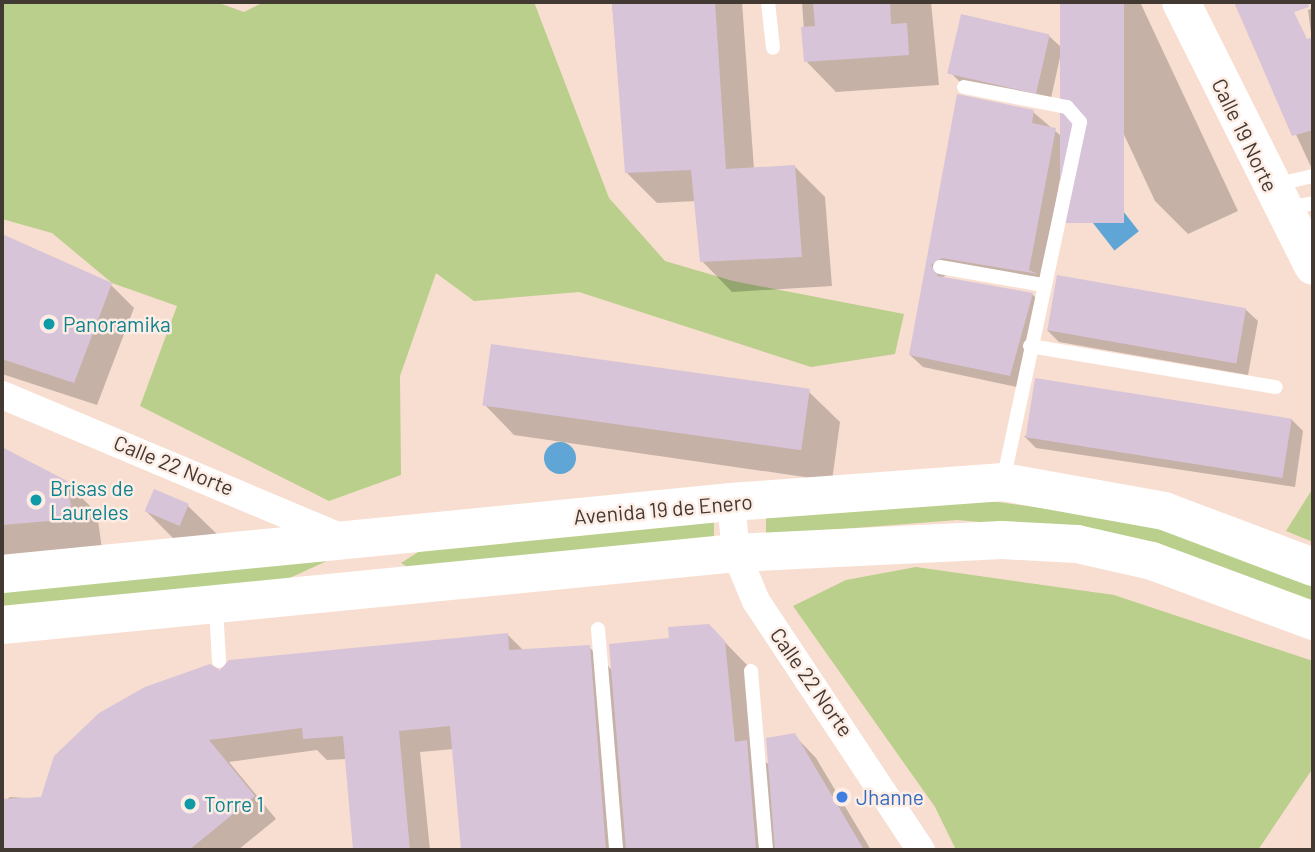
<!DOCTYPE html>
<html>
<head>
<meta charset="utf-8">
<style>
	body { margin:0 }
	#map { position:relative; width:1315px; height:852px; overflow:hidden; background:#f8ded0; font-family:Barlow,sans-serif }
	div>[style] { position:absolute }
	[style*='--x'] { left:calc(var(--x)*1px); top:calc(var(--y)*1px); width:calc(var(--w)*1px); rotate:calc(var(--a)*1deg) }
	.green>* { inset:0; background:#b9cf8b }
	.water>* { inset:0; background:#5fa5d5; transform-origin:0 0 }
	.round { border-radius:50% }
	.shadow>* { inset:0; background:#0003 }
	.building>* { inset:0; background:#d8c4d8; transform-origin:0 0 }
	.lane>* { height:14px; margin:-7px; padding:0 7px; transform-origin:7px; border-radius:7px; background:#fff }
	.street>* { height:28px; margin:-14px; padding:0 14px; transform-origin:14px; border-radius:14px; background:#fff }
	.secondary>* { height:38px; margin:-19px; padding:0 19px; transform-origin:19px; border-radius:19px; background:#fff }
	.primary>* { height:38px; margin:-19px; padding:0 19px; transform-origin:19px; border-radius:19px; background:#fff }
	.dots>* { width:19px; height:19px; translate:-50% -50%; box-sizing:border-box; border:4px solid #fdede5; border-radius:50% }
	span { translate:-50% -50%; white-space:nowrap; text-align:center; line-height:1.15; -webkit-text-stroke:5px #fdede5; paint-order:stroke }
	.street-label { font-size:21px; color:#433933 }
	.culture-label { font-size:21px; color:#0d838f }
	.left { translate:0 -50%; text-align:left }
	.shop-label { font-size:21px; color:#366cbe }
	.frame { position:absolute; inset:0; border:4px solid #433933; pointer-events:none }
</style>
</head>
<body>
<div id="map">
	<div class="green">
		<div style="clip-path:polygon(2px 2px,216px 2px,244px 12px,264px 2px,534px 2px,609px 198px,665px 261px,733px 281px,904px 314px,895px 354px,811px 367px,579px 292px,474px 301px,436px 273px,400px 376px,401px 475px,329px 501px,140px 406px,177px 306px,112px 283px,52px 233px,2px 219px)"></div>
		<div style="clip-path:polygon(1313px 488px,1313px 542px,1286px 531px)"></div>
		<div style="clip-path:polygon(960px 497px,1142px 521px,1313px 584px,1313px 606px,1050px 528px,957px 520px,766px 535px,766px 515px)"></div>
		<div style="clip-path:polygon(714px 519px,714px 537px,409px 568px,401px 563px,420px 551px)"></div>
		<div style="clip-path:polygon(327px 561px,274px 585px,2px 610px,2px 588px)"></div>
		<div style="clip-path:polygon(916px 567px,1114px 595px,1313px 661px,1313px 768px,1258px 850px,956px 850px,935px 807px,793px 606px,846px 580px)"></div>
	</div>
	<div class="water">
		<div style="left:1105px;top:188px;width:55px;height:31px;rotate:52deg"></div>
		<div class="round" style="left:544px;top:442px;width:32px;height:32px"></div>
	</div>
	<div class="shadow">
		<div style="clip-path:polygon(612px 2px,742px 2px,754px 169px,795px 167px,825px 197px,832px 286px,732px 292px,702px 261px,696px 201px,657px 203px,626px 172px)"></div>
		<div style="clip-path:polygon(802px 2px,931px 2px,939px 85px,836px 92px,806px 61px)"></div>
		<div style="clip-path:polygon(1062px 2px,1140px 2px,1238px 211px,1188px 234px,1155px 201px)"></div>
		<div style="clip-path:polygon(1234px 2px,1286px 2px,1299px 44px,1312px 41px,1308px 10px,1313px 8px,1313px 171px)"></div>
		<div style="clip-path:polygon(1049px 36px,1062px 48px,1050px 103px,963px 85px,951px 73px)"></div>
		<div style="clip-path:polygon(959px 96px,1033px 112px,1067px 141px,1041px 281px,955px 269px,940px 279px,1033px 295px,1045px 307px,1022px 388px,923px 367px,910px 355px)"></div>
		<div style="clip-path:polygon(2px 236px,111px 285px,134px 308px,97px 405px,2px 374px)"></div>
		<div style="clip-path:polygon(1245px 309px,1258px 321px,1248px 375px,1059px 342px,1047px 330px)"></div>
		<div style="clip-path:polygon(809px 392px,840px 422px,832px 481px,514px 435px,484px 404px)"></div>
		<div style="clip-path:polygon(1291px 419px,1303px 431px,1295px 487px,1036px 448px,1024px 436px)"></div>
		<div style="clip-path:polygon(2px 449px,66px 482px,97px 513px,102px 549px,2px 558px)"></div>
		<div style="clip-path:polygon(188px 506px,219px 536px,176px 541px,146px 511px)"></div>
		<div style="clip-path:polygon(709px 626px,747px 665px,754px 750px,770px 766px,794px 735px,816px 758px,871px 850px,463px 850px,454px 749px,420px 752px,430px 850px,355px 850px,346px 759px,327px 760px,317px 750px,229px 762px,276px 819px,238px 850px,8px 850px,2px 844px,2px 803px,10px 797px,42px 799px,221px 673px,507px 634px,524px 651px,589px 647px,613px 671px)"></div>
	</div>
	<div class="building">
		<div style="clip-path:polygon(612px 2px,715px 2px,726px 169px,795px 165px,802px 257px,700px 262px,691px 170px,625px 173px)"></div>
		<div style="clip-path:polygon(813px 2px,890px 2px,891px 24px,907px 23px,909px 55px,804px 62px,801px 27px,815px 26px)"></div>
		<div style="left:1060px;top:2px;width:64px;height:221px"></div>
		<div style="clip-path:polygon(1234px 2px,1308px 2px,1309px 7px,1294px 12px,1307px 39px,1313px 37px,1313px 130px,1292px 136px)"></div>
		<div style="left:961px;top:14px;width:91px;height:61px;rotate:13deg"></div>
		<div style="clip-path:polygon(957px 94px,1034px 110px,1032px 123px,1056px 128px,1029px 270px,1038px 274px,942px 258px,931px 265px,938px 276px,1033px 293px,1010px 376px,909px 355px)"></div>
		<div style="clip-path:polygon(2px 234px,112px 283px,74px 383px,2px 359px)"></div>
		<div style="left:1057px;top:275px;width:192px;height:56px;rotate:10deg"></div>
		<div style="left:491px;top:344px;width:322px;height:62px;rotate:8deg"></div>
		<div style="left:1035px;top:378px;width:260px;height:60px;rotate:9deg"></div>
		<div style="clip-path:polygon(2px 447px,67px 481px,73px 519px,2px 525px)"></div>
		<div style="left:154px;top:489px;width:38px;height:24px;rotate:23deg"></div>
		<div style="clip-path:polygon(709px 624px,725px 641px,735px 742px,747px 740px,756px 850px,626px 850px,609px 644px,669px 638px,668px 627px)"></div>
		<div style="clip-path:polygon(508px 633px,509px 650px,590px 645px,606px 850px,461px 850px,450px 726px,399px 731px,410px 850px,353px 850px,343px 736px,303px 739px,302px 728px,209px 740px,255px 796px,189px 850px,2px 850px,2px 799px,41px 797px,54px 756px,99px 713px,145px 687px,210px 664px,220px 670px,229px 660px)"></div>
		<div style="clip-path:polygon(795px 733px,864px 850px,775px 850px,766px 738px)"></div>
	</div>
	<div class="lane">
		<div style="--x:768;--y:2;--w:46;--a:83.8"></div>
		<div style="--x:964;--y:87;--w:105;--a:11"></div>
		<div style="--x:1067;--y:107;--w:20;--a:49"></div>
		<div style="--x:1080;--y:122;--w:367;--a:102.1"></div>
		<div style="--x:1274;--y:185;--w:40;--a:-13"></div>
		<div style="--x:1286;--y:208;--w:27;--a:-10"></div>
		<div style="--x:940;--y:267;--w:105;--a:9.9"></div>
		<div style="--x:1030;--y:346;--w:249;--a:9.5"></div>
		<div style="--x:216;--y:606;--w:55;--a:86.9"></div>
		<div style="--x:598;--y:629;--w:222;--a:85.3"></div>
		<div style="--x:751;--y:671;--w:180;--a:85.2"></div>
	</div>
	<div class="street">
		<div style="--x:2;--y:395;--w:371;--a:22.8"></div>
		<div style="--x:731;--y:502;--w:51;--a:84.4"></div>
		<div style="--x:736;--y:553;--w:52;--a:67.4"></div>
		<div style="--x:756;--y:601;--w:299;--a:56.5"></div>
	</div>
	<div class="secondary">
		<div style="--x:1181;--y:2;--w:295;--a:63.4"></div>
	</div>
	<div class="primary">
		<div style="--x:2;--y:574;--w:733;--a:-5.64"></div>
		<div style="--x:731;--y:502;--w:273;--a:-4.2"></div>
		<div style="--x:1003;--y:482;--w:164;--a:10.2"></div>
		<div style="--x:1164;--y:511;--w:159;--a:20.6"></div>
		<div style="--x:2;--y:625;--w:738;--a:-5.6"></div>
		<div style="--x:736;--y:553;--w:266;--a:-2.8"></div>
		<div style="--x:1002;--y:540;--w:75;--a:3.1"></div>
		<div style="--x:1077;--y:544;--w:77;--a:12.8"></div>
		<div style="--x:1152;--y:561;--w:172;--a:20.4"></div>
	</div>
	<div class="dots">
		<div style="left:49px;top:324px;background:#0f9aa8"></div>
		<div style="left:36px;top:500px;background:#0f9aa8"></div>
		<div style="left:842px;top:797px;background:#3f7fe0"></div>
		<div style="left:190px;top:804px;background:#0f9aa8"></div>
	</div>
	<div class="street-label">
		<span style="left:1245px;top:135px;rotate:64deg">Calle 19 Norte</span>
		<span style="left:174px;top:465px;rotate:22deg">Calle 22 Norte</span>
		<span style="left:663px;top:509px;rotate:-5deg">Avenida 19 de Enero</span>
		<span style="left:812px;top:682px;rotate:55deg">Calle 22 Norte</span>
	</div>
	<div class="culture-label">
		<span class="left" style="left:63px;top:324px">Panoramika</span>
		<span class="left" style="left:50px;top:500px">Brisas de<br>Laureles</span>
		<span class="left" style="left:204px;top:804px">Torre 1</span>
	</div>
	<div class="shop-label">
		<span class="left" style="left:856px;top:797px">Jhanne</span>
	</div>
	<div class="frame"></div>
</div>
</body>
</html>
